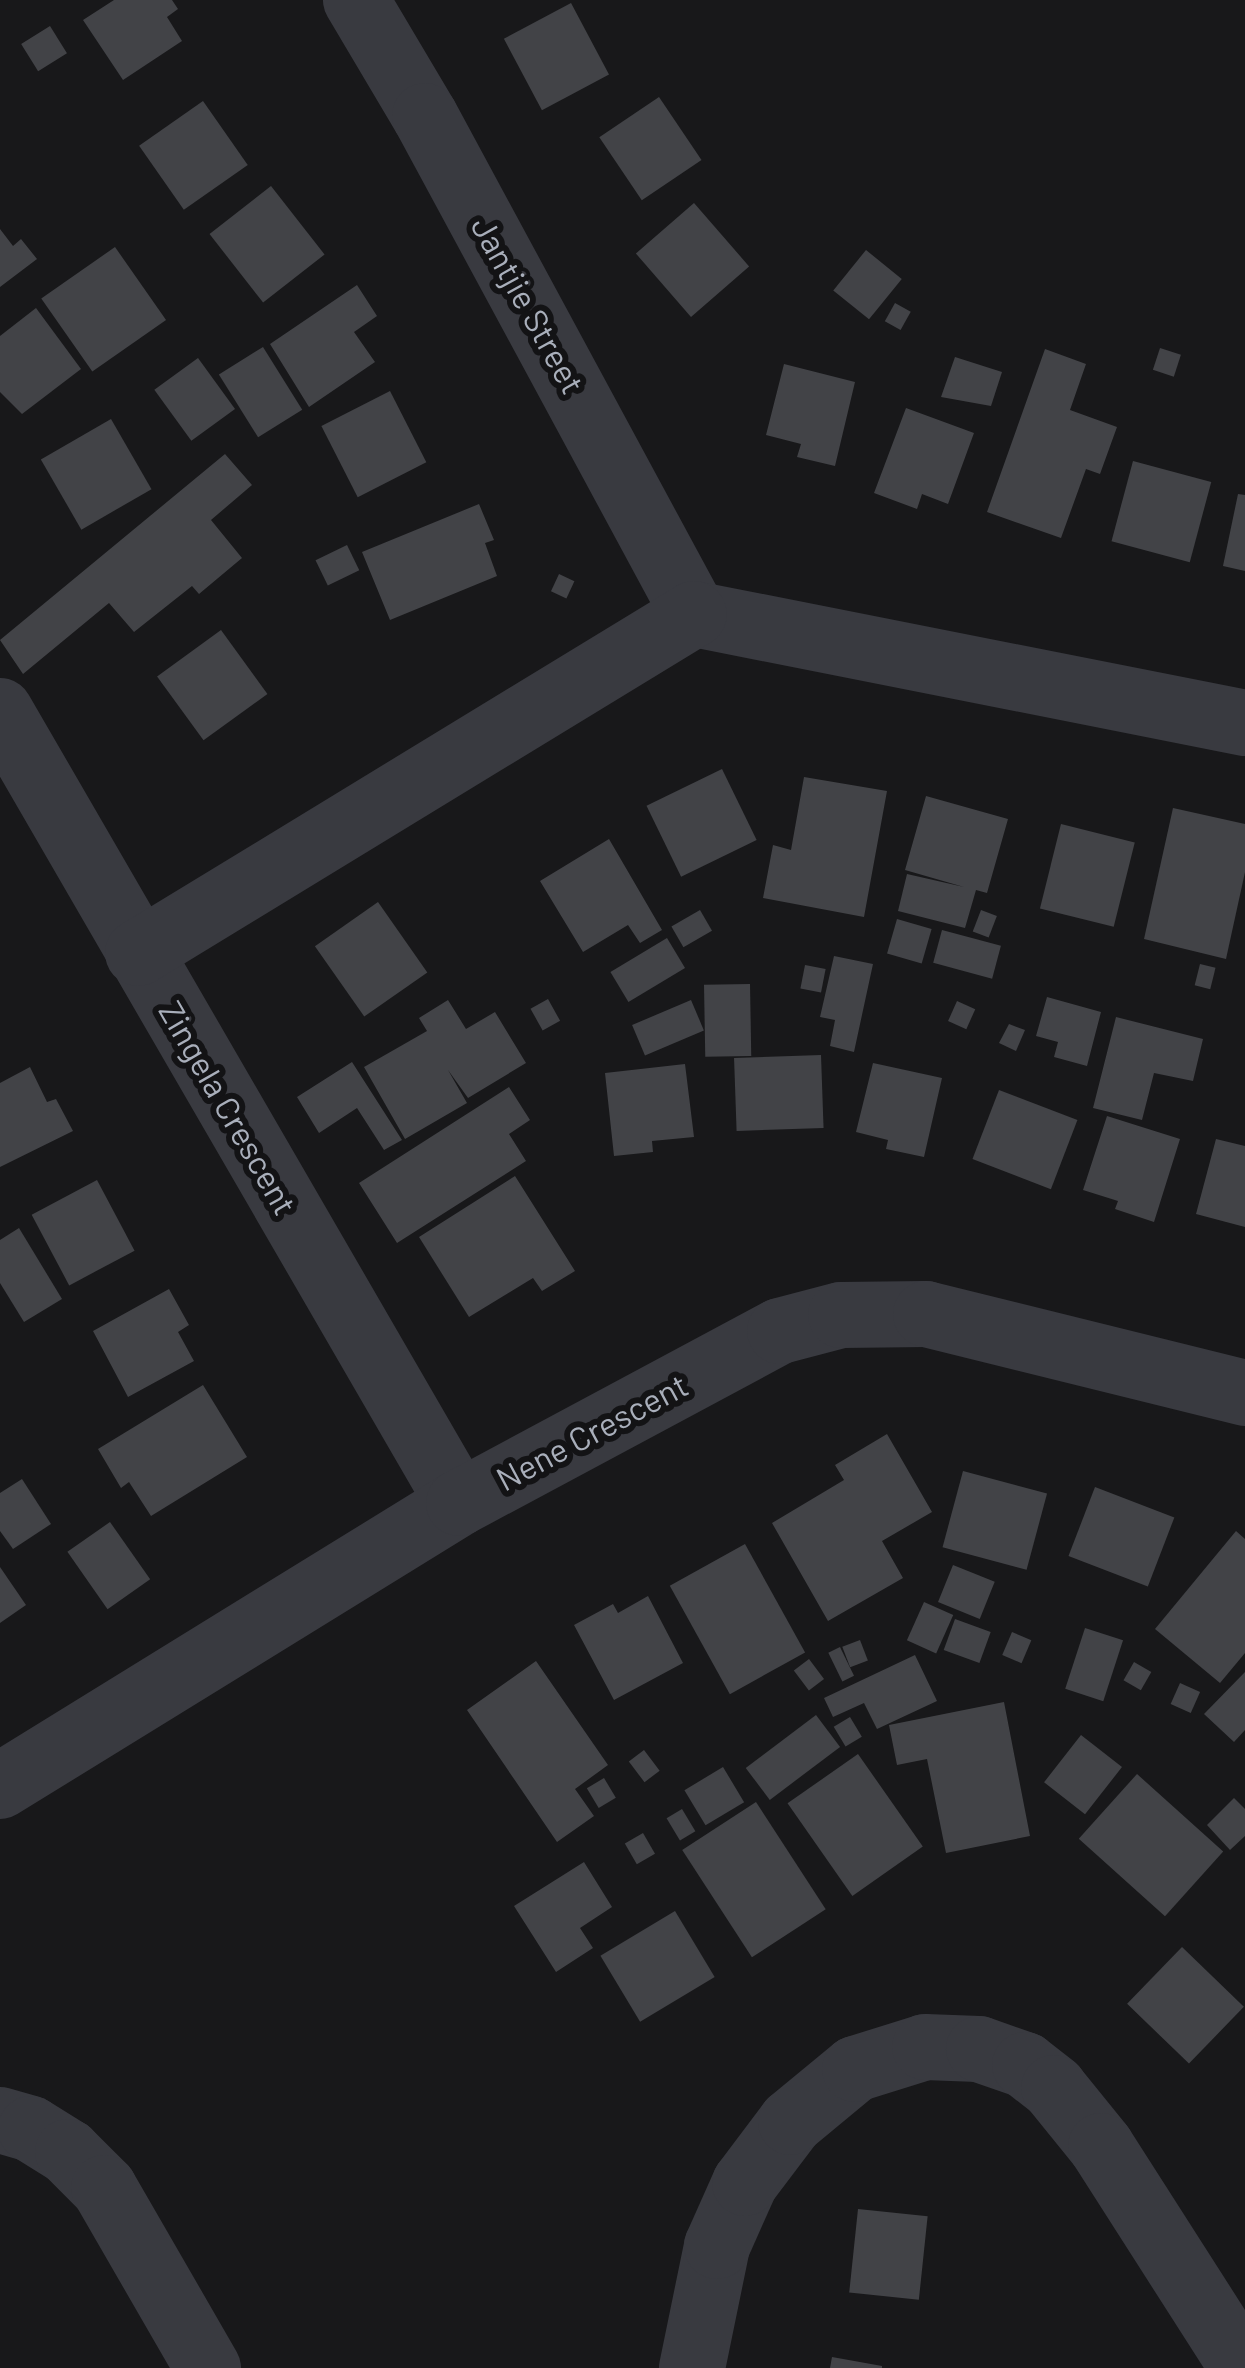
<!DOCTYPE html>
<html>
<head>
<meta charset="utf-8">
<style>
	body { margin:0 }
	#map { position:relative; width:1245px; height:2368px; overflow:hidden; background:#18181a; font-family:Barlow,sans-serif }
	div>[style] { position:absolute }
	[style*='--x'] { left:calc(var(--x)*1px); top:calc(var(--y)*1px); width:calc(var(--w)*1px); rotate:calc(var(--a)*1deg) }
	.building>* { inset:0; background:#424347; transform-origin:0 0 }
	.minor>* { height:66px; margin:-33px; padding:0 33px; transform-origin:33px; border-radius:33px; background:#393a40 }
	span { translate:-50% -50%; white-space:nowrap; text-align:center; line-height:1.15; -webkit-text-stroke:12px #131315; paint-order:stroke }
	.street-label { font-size:33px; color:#a9afbb }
</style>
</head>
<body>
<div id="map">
	<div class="building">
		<div style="clip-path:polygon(114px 0,172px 0,178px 9px,167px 17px,182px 41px,123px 80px,83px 20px)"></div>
		<div style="left:571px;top:3px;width:81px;height:76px;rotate:62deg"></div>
		<div style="left:50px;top:26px;width:32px;height:34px;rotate:58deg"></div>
		<div style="left:659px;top:97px;width:76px;height:72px;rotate:56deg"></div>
		<div style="left:203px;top:101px;width:78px;height:78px;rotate:55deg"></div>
		<div style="left:271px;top:186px;width:87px;height:78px;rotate:52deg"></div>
		<div style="left:694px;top:203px;width:84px;height:77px;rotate:49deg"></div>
		<div style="clip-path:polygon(0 229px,13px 246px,21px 239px,37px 259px,0 287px)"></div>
		<div style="left:115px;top:247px;width:89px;height:90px;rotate:55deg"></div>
		<div style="left:866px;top:250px;width:46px;height:52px;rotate:39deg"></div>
		<div style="clip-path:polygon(357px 285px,377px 316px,354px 332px,375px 362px,309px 407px,270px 344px)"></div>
		<div style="left:895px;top:303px;width:18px;height:21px;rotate:29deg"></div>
		<div style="clip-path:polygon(36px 308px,81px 369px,22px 414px,0 392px,0 336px)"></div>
		<div style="left:263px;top:347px;width:74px;height:52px;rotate:58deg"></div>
		<div style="left:1160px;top:348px;width:22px;height:23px;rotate:18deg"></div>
		<div style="clip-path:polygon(1045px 349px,1086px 364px,1070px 410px,1117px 427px,1100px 474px,1086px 469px,1061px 538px,987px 512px)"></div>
		<div style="clip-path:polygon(955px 357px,1002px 372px,991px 406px,941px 397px)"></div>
		<div style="left:198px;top:358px;width:63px;height:54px;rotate:54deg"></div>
		<div style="clip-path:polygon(784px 364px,855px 382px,835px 466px,797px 457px,801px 444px,766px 435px)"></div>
		<div style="left:390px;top:391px;width:80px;height:77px;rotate:63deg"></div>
		<div style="clip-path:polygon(906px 408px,974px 433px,948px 504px,922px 494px,917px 509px,874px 493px)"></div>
		<div style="left:111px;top:419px;width:81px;height:81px;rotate:60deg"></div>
		<div style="clip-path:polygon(225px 454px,252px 485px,211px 520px,242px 558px,199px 594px,192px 586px,134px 632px,109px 603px,23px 674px,0 640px)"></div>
		<div style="left:1133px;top:461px;width:81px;height:83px;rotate:15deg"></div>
		<div style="clip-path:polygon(1238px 494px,1245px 495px,1245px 571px,1223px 566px)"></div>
		<div style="clip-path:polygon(479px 504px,494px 540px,485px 543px,497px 576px,390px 620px,362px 552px)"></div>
		<div style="left:347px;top:545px;width:28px;height:35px;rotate:64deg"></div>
		<div style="left:559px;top:574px;width:17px;height:19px;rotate:25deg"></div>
		<div style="left:221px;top:630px;width:79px;height:79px;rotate:54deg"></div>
		<div style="left:722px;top:769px;width:79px;height:84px;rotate:64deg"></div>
		<div style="clip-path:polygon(804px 777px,887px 791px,864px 917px,763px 898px,773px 845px,791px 850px)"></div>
		<div style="clip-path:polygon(926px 796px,1008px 819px,987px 893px,976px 890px,965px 928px,898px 911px,907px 874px,964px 887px,905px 870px)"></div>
		<div style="clip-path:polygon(1173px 808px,1245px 824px,1245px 872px,1226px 959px,1144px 939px)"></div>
		<div style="left:1061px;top:824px;width:76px;height:87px;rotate:14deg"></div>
		<div style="clip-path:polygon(609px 839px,662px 930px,640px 943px,628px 925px,583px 952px,540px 881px)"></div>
		<div style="left:378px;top:902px;width:86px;height:77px;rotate:55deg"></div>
		<div style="left:700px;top:910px;width:24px;height:33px;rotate:60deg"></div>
		<div style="left:981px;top:910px;width:17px;height:23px;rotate:21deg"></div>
		<div style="left:897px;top:919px;width:36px;height:36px;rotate:16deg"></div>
		<div style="left:942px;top:930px;width:61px;height:34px;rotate:15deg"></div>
		<div style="left:667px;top:938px;width:35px;height:66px;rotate:59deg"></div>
		<div style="clip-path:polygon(834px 956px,873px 964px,854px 1052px,830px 1046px,835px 1020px,820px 1017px)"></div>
		<div style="left:1200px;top:964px;width:16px;height:22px;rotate:14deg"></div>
		<div style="left:805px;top:965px;width:21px;height:24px;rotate:11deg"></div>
		<div style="left:750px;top:984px;width:72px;height:46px;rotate:89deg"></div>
		<div style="clip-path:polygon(1047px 997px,1101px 1012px,1087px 1066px,1054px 1057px,1058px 1042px,1036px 1036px)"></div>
		<div style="left:548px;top:999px;width:25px;height:20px;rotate:61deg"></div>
		<div style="clip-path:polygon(448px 1000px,466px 1029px,495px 1012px,526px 1063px,468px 1098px,448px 1070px,467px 1103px,405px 1139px,364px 1067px,427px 1031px,419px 1018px)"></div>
		<div style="left:691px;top:1000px;width:33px;height:64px;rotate:67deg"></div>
		<div style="left:957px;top:1001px;width:20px;height:22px;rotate:24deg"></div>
		<div style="clip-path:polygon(1116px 1017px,1203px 1039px,1193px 1081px,1154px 1073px,1142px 1120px,1093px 1108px)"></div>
		<div style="clip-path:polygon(1009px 1024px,1025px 1030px,1016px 1051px,999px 1043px)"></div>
		<div style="left:821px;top:1055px;width:73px;height:87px;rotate:88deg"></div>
		<div style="clip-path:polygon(352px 1062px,402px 1140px,384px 1150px,357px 1108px,319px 1133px,297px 1097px)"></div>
		<div style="clip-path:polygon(873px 1063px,942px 1078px,924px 1157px,886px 1149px,888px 1140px,856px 1132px)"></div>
		<div style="clip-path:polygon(685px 1064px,694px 1137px,652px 1141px,653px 1152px,614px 1156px,605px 1073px)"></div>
		<div style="clip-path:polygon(30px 1067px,47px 1102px,56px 1099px,73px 1131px,0 1167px,0 1083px)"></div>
		<div style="clip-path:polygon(509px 1087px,530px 1120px,509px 1134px,526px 1161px,397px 1243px,359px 1183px)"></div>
		<div style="left:999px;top:1090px;width:84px;height:74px;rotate:21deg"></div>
		<div style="clip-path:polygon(1107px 1116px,1180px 1139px,1154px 1222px,1115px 1209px,1118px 1201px,1083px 1190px)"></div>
		<div style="clip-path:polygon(1216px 1139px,1245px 1146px,1245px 1227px,1196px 1214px)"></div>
		<div style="clip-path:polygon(515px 1176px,575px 1271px,542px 1291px,533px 1278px,469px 1317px,419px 1237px)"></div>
		<div style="left:97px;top:1180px;width:80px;height:74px;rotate:62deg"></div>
		<div style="clip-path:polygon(19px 1228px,62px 1299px,24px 1322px,0 1283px,0 1240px)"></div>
		<div style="clip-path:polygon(169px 1289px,189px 1325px,178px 1332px,194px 1361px,128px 1397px,93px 1331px)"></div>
		<div style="clip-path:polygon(203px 1385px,247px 1457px,151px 1516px,129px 1482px,121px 1488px,98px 1449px)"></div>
		<div style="clip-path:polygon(887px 1434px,932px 1512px,882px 1541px,903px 1578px,828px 1621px,772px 1523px,844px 1480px,835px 1465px)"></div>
		<div style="left:963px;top:1471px;width:87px;height:79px;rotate:15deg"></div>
		<div style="clip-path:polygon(22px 1479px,51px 1524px,13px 1549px,0 1531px,0 1493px)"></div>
		<div style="left:1095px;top:1487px;width:85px;height:74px;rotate:21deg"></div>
		<div style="left:110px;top:1522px;width:70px;height:52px;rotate:55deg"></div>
		<div style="clip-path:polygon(1236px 1531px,1245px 1539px,1245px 1653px,1220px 1683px,1155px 1629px)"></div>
		<div style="left:745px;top:1544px;width:124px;height:86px;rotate:61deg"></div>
		<div style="left:953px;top:1565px;width:45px;height:40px;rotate:22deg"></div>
		<div style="clip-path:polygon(0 1567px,26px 1605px,0 1623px)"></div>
		<div style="clip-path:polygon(648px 1596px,683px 1663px,614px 1700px,574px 1625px,613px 1604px,618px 1613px)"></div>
		<div style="left:924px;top:1602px;width:32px;height:42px;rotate:24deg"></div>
		<div style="left:955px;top:1619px;width:38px;height:33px;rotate:20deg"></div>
		<div style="left:1085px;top:1628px;width:40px;height:64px;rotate:18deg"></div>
		<div style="left:1012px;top:1632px;width:21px;height:25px;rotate:23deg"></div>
		<div style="left:860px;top:1640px;width:22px;height:19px;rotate:69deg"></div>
		<div style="left:840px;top:1647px;width:32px;height:13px;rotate:64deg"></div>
		<div style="clip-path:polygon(915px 1655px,937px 1701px,877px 1729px,864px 1703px,833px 1717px,824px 1698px)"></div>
		<div style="left:809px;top:1659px;width:25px;height:19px;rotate:53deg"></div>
		<div style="clip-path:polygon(536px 1661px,608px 1765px,575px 1789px,594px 1816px,557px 1842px,467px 1710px)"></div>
		<div style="left:1134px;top:1662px;width:20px;height:21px;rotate:30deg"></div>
		<div style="clip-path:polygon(1245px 1672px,1245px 1730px,1234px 1742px,1204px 1714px)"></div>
		<div style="left:1180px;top:1683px;width:22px;height:23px;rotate:24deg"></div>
		<div style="clip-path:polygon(1004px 1702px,1030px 1836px,946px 1853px,927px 1759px,897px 1765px,889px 1725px)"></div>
		<div style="left:816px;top:1715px;width:40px;height:88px;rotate:53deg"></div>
		<div style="left:850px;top:1717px;width:23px;height:19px;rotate:59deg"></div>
		<div style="left:1081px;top:1735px;width:52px;height:60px;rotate:38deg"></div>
		<div style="left:644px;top:1750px;width:26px;height:19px;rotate:53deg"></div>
		<div style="left:858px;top:1754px;width:113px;height:86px;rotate:55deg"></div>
		<div style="left:723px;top:1767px;width:41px;height:45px;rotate:59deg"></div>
		<div style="left:1137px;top:1774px;width:116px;height:87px;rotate:42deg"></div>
		<div style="left:604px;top:1778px;width:23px;height:20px;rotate:59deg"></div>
		<div style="clip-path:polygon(1234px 1798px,1245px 1809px,1245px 1836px,1230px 1850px,1207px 1825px)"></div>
		<div style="left:756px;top:1802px;width:128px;height:88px;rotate:57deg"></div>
		<div style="left:682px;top:1809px;width:26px;height:18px;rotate:59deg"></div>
		<div style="left:643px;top:1833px;width:24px;height:21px;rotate:60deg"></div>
		<div style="clip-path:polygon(584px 1862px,612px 1907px,580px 1928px,593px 1948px,556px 1972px,514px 1906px)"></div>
		<div style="left:675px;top:1911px;width:77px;height:87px;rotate:59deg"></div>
		<div style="left:1182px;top:1947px;width:86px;height:79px;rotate:44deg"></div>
		<div style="left:858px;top:2209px;width:70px;height:84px;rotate:6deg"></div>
		<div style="clip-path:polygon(832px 2357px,882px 2366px,882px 2368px,830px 2368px)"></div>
	</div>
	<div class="minor">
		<div style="--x:356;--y:0;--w:135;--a:59.3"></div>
		<div style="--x:425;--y:116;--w:566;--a:61.62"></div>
		<div style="--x:694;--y:614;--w:562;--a:11.19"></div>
		<div style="--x:0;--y:711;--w:915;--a:59.91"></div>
		<div style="--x:138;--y:953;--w:651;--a:-31.37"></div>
		<div style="--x:0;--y:1786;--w:539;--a:-31.66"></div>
		<div style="--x:459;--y:1503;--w:364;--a:-28.2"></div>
		<div style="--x:780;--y:1331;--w:63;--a:-14.7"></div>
		<div style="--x:841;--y:1315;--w:85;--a:-0.7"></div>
		<div style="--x:926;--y:1314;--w:329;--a:13.9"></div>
		<div style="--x:0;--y:2120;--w:32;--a:16"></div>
		<div style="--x:31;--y:2129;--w:44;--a:31.9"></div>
		<div style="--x:68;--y:2152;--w:51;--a:45"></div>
		<div style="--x:104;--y:2188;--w:208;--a:60"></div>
		<div style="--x:692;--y:2368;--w:125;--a:-78.4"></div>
		<div style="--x:717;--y:2246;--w:69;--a:-66"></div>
		<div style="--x:745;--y:2183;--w:76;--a:-53"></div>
		<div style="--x:791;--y:2122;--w:83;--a:-39.6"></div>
		<div style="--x:855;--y:2069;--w:73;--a:-17.4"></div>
		<div style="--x:925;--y:2047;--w:54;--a:2.1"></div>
		<div style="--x:979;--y:2049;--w:49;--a:19.2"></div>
		<div style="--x:1025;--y:2065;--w:37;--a:38"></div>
		<div style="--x:1054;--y:2088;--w:75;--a:51"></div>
		<div style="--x:1101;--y:2146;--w:264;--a:57.4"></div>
	</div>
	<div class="street-label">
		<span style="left:528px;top:305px;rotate:61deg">Jantjie Street</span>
		<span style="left:228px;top:1108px;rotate:60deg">Zingela Crescent</span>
		<span style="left:592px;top:1432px;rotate:-28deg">Nene Crescent</span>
	</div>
</div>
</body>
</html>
